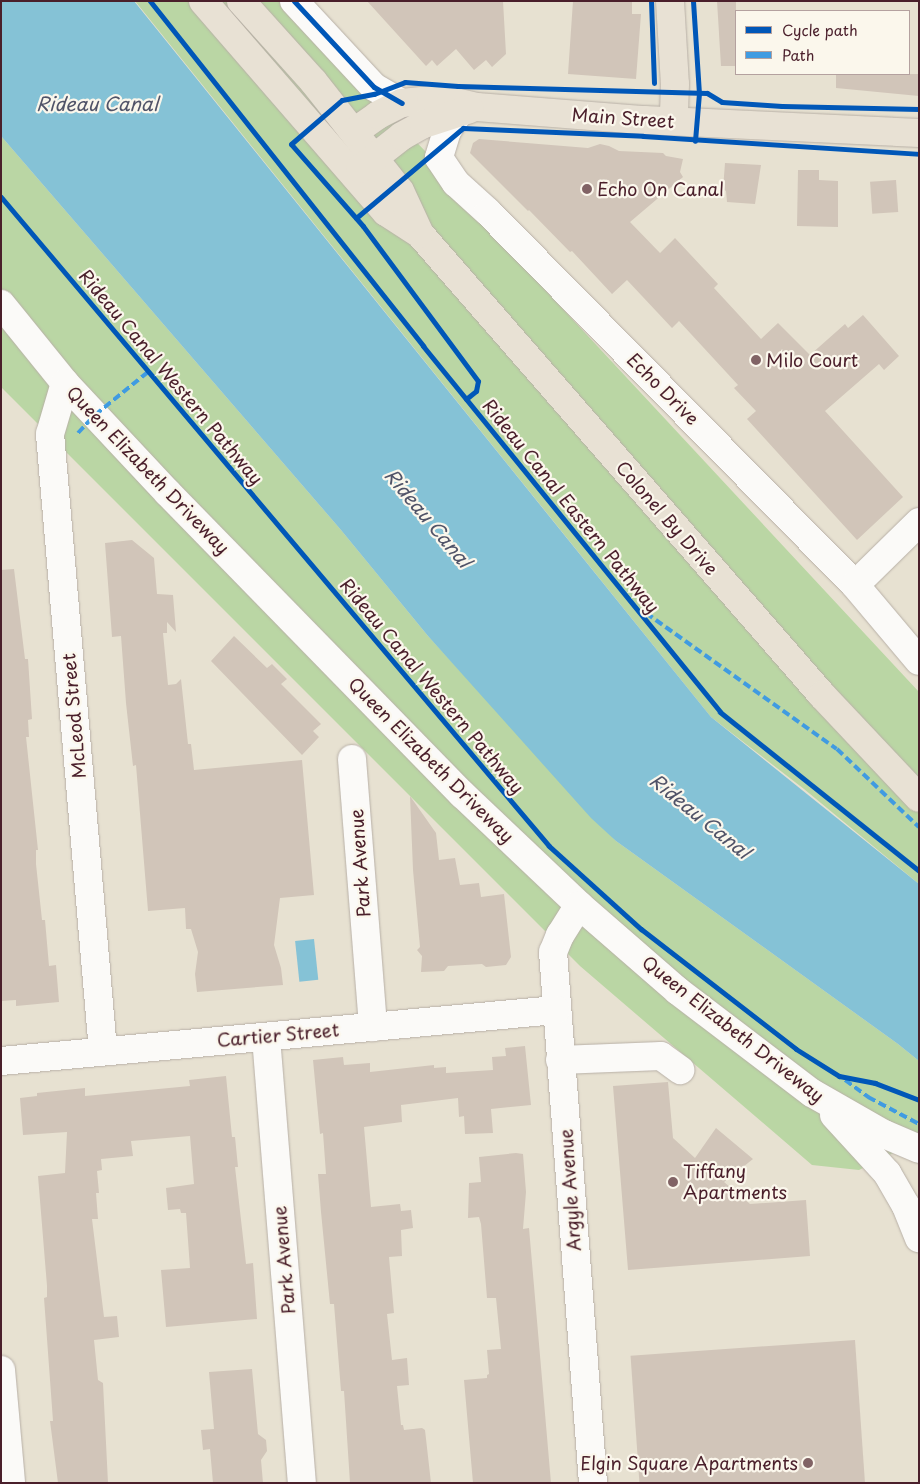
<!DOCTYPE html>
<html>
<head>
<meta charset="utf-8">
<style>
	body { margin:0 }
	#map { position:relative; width:920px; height:1484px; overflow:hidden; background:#e7e1d1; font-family:"Playpen Sans",sans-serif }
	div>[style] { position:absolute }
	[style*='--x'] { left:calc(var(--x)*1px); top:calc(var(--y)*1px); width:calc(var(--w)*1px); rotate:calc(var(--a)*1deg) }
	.green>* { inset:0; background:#bad6a4 }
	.water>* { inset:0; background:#85c2d6; transform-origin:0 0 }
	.building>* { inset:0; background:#d1c5b9; transform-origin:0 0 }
	.roads { filter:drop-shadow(0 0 1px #b8b0a7) drop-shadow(0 0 1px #b8b0a7) }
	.minor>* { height:28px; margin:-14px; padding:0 14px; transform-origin:14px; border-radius:14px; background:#fbfaf8 }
	.major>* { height:28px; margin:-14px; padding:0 14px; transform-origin:14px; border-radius:14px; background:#e8e1d4 }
	.quiet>* { height:4px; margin-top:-2px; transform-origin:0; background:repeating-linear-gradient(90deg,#409be1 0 8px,transparent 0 12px) }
	.cycleway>* { height:5px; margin:-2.5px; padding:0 2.5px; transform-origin:2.5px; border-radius:2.5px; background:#0057b8 }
	.dots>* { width:14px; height:14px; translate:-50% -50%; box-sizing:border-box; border:2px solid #fbf7ec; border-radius:50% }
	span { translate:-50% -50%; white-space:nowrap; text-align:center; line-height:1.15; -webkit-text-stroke:4.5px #fbf7ec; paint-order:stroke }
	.street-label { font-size:18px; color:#4a1f2b }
	.poi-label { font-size:18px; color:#4a1f2b }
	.left { translate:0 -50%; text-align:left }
	.right { translate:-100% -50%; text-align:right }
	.water-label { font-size:19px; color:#505368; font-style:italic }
	.frame { position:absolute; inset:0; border:2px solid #4a1f2b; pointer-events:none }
	.legend { position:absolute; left:735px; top:10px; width:175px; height:65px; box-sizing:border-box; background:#fbf7ec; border:1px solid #b4a19f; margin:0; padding:6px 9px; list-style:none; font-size:15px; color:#4a1f2b }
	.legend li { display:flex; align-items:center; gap:10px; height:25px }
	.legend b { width:25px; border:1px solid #b4a19f }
</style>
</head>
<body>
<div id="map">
	<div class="green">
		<div style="clip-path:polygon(135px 1px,282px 1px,425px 151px,481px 221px,919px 692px,919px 884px,804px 789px,711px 717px)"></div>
		<div style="clip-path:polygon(1px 136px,341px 530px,428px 636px,616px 841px,898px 1044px,919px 1061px,919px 1140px,859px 1170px,812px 1165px,580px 966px,1px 387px)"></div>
	</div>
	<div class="water">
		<div style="clip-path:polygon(1px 1px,134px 1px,711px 717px,919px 884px,919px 1061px,898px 1044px,616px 841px,591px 818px,428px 636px,341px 530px,1px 136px)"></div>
		<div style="left:314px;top:939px;width:41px;height:19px;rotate:84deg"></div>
	</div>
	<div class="building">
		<div style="clip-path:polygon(367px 1px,503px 1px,506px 54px,492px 67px,486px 60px,474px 70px,456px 49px,437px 66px,432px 60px,426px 66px)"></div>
		<div style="clip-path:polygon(573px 1px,632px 1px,632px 14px,641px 14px,636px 79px,568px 74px)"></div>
		<div style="clip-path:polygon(717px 1px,736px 1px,736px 66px,721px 66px)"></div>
		<div style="clip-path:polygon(836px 74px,919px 74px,919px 96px,836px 88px)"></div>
		<div style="clip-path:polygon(479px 139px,588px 148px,600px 144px,609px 146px,619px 151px,663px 153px,666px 156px,683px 159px,680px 172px,683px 177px,630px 222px,660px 253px,675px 238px,718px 284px,714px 288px,761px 339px,778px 323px,810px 355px,845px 324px,848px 328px,863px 315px,899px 356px,884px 370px,879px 364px,825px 411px,903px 497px,857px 540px,747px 419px,756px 411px,734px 388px,738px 385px,679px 321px,672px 328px,627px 280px,612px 294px,572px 251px,570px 252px,529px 210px,528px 211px,470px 153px,473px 143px)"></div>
		<div style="clip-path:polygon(725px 163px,761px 165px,755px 204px,727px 202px,726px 191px,723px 189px)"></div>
		<div style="clip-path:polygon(798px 170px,819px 170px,819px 180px,838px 181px,838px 227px,797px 226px)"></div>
		<div style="left:896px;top:180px;width:32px;height:26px;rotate:86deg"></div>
		<div style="clip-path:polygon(132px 540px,154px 558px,157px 594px,173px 595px,176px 632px,167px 622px,167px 633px,163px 633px,168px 685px,176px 684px,181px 679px,188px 744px,191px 744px,194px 770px,302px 760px,314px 895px,280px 898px,274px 945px,281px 968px,283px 985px,197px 992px,195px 974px,198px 952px,191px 929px,186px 929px,185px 908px,148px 911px,136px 765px,133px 766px,126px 703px,121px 636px,112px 637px,105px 543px)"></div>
		<div style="clip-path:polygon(14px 569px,25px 659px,28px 659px,32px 719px,28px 720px,29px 737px,26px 737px,38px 850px,36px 850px,36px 864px,42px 920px,45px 920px,49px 966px,56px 965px,59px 1002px,16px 1006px,16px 1000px,1px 1001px,1px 570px)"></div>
		<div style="clip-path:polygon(234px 636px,267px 668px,272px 664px,287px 679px,281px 684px,321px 724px,313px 731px,319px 737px,302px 755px,211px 661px)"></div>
		<div style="clip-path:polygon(410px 796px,436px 833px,439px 860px,455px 858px,460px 885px,479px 883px,481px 897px,504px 894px,511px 957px,506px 965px,486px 967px,482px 964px,448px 966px,444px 971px,421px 972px,422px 956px,417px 950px,420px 947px,413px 870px)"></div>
		<div style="clip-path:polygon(525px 1046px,531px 1105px,491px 1109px,493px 1133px,465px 1134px,464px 1116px,459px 1117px,458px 1098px,401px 1105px,402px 1122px,364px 1127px,371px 1207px,400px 1204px,401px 1211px,411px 1210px,413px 1228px,401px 1230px,402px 1256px,389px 1257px,394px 1313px,387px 1314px,392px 1360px,407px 1358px,409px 1385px,397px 1386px,401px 1425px,403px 1425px,404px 1430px,422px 1428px,425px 1430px,431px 1483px,350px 1483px,344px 1391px,341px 1391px,334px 1304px,330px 1304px,321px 1212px,318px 1174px,326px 1174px,323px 1133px,320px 1134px,313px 1060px,343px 1057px,344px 1065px,370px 1063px,370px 1072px,434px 1065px,434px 1068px,446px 1067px,446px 1073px,493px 1070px,492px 1057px,506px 1056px,505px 1048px)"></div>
		<div style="clip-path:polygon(226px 1076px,232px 1137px,235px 1137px,238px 1167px,235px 1167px,246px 1264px,253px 1263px,257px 1319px,166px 1327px,161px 1270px,190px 1268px,186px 1213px,181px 1213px,180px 1209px,168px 1210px,166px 1188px,194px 1184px,190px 1136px,131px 1141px,133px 1156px,101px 1159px,102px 1170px,97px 1171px,99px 1193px,96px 1193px,98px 1219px,92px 1219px,104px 1317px,117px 1316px,119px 1337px,94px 1340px,98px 1380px,103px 1383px,108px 1483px,58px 1483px,50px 1421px,53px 1421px,44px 1298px,47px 1297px,47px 1286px,38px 1176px,65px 1173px,67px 1132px,23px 1135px,20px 1098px,37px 1096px,37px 1093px,85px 1088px,85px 1096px,190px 1086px,189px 1080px)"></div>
		<div style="clip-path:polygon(668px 1082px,673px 1138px,695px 1158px,716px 1128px,753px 1159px,724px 1182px,750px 1204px,806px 1200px,810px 1256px,628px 1270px,613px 1086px)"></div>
		<div style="clip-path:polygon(516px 1153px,523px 1154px,526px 1192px,523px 1229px,529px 1228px,551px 1483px,473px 1483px,464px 1380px,487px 1378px,487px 1375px,489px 1374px,487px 1350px,501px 1349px,496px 1298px,487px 1298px,481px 1224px,479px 1217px,468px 1218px,469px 1183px,481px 1182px,479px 1157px)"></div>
		<div style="left:855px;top:1340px;width:143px;height:225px;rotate:86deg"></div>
		<div style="clip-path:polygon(252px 1369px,258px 1434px,266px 1440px,267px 1451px,261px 1460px,263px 1483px,213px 1483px,210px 1449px,203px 1450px,201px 1430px,214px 1429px,209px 1372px)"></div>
	</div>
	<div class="roads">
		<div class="minor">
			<div style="--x:294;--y:1;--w:117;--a:47.1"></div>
			<div style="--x:374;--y:87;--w:32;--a:30"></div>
			<div style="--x:459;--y:112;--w:22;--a:122"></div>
			<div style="--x:447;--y:131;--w:28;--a:107"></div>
			<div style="--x:439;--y:158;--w:30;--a:56"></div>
			<div style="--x:456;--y:183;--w:43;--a:42.2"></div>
			<div style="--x:488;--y:212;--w:523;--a:45.46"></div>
			<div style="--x:855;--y:585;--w:99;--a:49.9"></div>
			<div style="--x:1;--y:304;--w:102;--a:51"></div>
			<div style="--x:65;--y:383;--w:151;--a:46.9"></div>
			<div style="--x:168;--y:493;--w:421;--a:45.7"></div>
			<div style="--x:462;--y:794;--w:161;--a:43.5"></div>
			<div style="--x:579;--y:905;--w:131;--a:41"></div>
			<div style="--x:678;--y:991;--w:168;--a:37.3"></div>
			<div style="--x:812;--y:1093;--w:83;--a:29.7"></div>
			<div style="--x:884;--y:1134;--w:38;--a:23"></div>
			<div style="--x:65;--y:383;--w:53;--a:106.4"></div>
			<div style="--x:50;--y:434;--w:619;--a:85.09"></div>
			<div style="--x:855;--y:585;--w:90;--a:-44.5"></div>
			<div style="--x:352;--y:759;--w:269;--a:85.5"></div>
			<div style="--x:579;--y:905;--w:36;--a:122"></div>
			<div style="--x:560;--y:935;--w:18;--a:112"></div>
			<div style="--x:553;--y:952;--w:533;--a:85.69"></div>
			<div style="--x:266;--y:1037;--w:447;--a:85.4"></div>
			<div style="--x:560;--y:1060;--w:101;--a:-2.3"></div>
			<div style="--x:661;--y:1056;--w:24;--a:36"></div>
			<div style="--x:1;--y:1061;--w:557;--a:-5.25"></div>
			<div style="--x:834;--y:1115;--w:79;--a:47.6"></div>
			<div style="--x:887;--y:1173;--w:38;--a:60"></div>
			<div style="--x:906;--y:1206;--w:35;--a:68"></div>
			<div style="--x:1;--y:1370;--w:113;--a:84.9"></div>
		</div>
		<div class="major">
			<div style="--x:203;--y:1;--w:279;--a:49.1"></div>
			<div style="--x:386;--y:212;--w:40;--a:32.9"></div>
			<div style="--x:420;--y:234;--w:612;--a:48.91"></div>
			<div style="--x:822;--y:695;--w:141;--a:46.7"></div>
			<div style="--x:241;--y:1;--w:108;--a:48"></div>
			<div style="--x:313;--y:81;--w:140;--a:51.7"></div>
			<div style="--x:400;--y:191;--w:47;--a:65.1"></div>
			<div style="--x:670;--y:1;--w:83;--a:86.6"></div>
			<div style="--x:675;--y:84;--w:37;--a:92"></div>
			<div style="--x:354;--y:132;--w:29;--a:-35"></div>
			<div style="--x:378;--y:115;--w:27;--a:-27"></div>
			<div style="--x:402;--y:103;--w:29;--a:-6"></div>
			<div style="--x:431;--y:100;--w:20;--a:3"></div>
			<div style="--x:451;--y:101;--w:27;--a:13"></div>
			<div style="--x:477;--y:107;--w:168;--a:4.5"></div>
			<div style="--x:644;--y:120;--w:275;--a:2.7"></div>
			<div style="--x:360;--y:169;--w:53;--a:-38.2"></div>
			<div style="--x:402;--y:136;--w:25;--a:-29"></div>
			<div style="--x:424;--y:124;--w:48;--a:-18.1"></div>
		</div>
	</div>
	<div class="quiet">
		<div style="--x:78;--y:433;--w:25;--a:-47"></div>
		<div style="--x:95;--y:415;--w:68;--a:-39.1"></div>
		<div style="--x:646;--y:613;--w:234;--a:35.5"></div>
		<div style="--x:837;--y:749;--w:113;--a:43.6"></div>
		<div style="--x:845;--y:1080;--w:29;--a:36"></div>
		<div style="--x:868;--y:1097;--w:58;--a:27.9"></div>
	</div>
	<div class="cycleway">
		<div style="--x:150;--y:1;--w:440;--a:51.6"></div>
		<div style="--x:423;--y:346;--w:471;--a:50.9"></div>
		<div style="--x:720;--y:712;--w:255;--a:38.6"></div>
		<div style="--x:294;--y:1;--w:117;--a:47.1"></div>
		<div style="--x:374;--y:87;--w:32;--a:30"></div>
		<div style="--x:651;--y:1;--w:82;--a:87.9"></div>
		<div style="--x:693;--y:1;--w:92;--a:86.3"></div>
		<div style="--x:699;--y:93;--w:48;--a:94.8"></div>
		<div style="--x:1;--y:197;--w:849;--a:49.82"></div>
		<div style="--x:549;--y:846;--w:124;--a:42.1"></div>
		<div style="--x:641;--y:929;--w:196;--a:37.7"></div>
		<div style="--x:796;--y:1049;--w:51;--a:32.1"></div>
		<div style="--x:839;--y:1076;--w:37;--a:11"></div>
		<div style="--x:875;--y:1083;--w:47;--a:21.1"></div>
		<div style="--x:356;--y:218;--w:140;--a:-40.1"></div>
		<div style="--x:463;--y:128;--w:180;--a:2.5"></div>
		<div style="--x:643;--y:136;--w:277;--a:3.7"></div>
		<div style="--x:466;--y:399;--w:13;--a:-39"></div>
		<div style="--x:476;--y:391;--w:10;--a:-79"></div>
		<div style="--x:478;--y:381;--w:193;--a:-126.6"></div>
		<div style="--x:363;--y:226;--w:109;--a:-131.3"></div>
		<div style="--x:291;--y:144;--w:67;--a:-40.8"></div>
		<div style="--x:342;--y:100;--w:33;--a:-11"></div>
		<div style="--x:374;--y:94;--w:33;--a:-21"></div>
		<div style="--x:405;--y:82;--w:53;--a:4.3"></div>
		<div style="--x:458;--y:86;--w:249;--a:1.6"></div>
		<div style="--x:707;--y:93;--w:17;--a:31"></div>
		<div style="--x:722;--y:102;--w:60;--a:3.8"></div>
		<div style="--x:782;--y:106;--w:137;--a:1.3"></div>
	</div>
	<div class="dots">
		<div style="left:587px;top:189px;background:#816365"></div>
		<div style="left:756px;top:360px;background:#816365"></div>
		<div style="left:673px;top:1182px;background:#816365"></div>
		<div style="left:808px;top:1463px;background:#816365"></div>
	</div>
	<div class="street-label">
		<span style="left:623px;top:118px;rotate:4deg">Main Street</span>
		<span style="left:171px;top:377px;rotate:50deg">Rideau Canal Western Pathway</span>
		<span style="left:663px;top:389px;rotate:45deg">Echo Drive</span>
		<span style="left:148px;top:470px;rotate:46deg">Queen Elizabeth Driveway</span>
		<span style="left:571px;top:506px;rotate:51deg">Rideau Canal Eastern Pathway</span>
		<span style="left:667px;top:518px;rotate:49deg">Colonel By Drive</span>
		<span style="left:432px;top:686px;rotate:50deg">Rideau Canal Western Pathway</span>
		<span style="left:74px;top:716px;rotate:-95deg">McLeod Street</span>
		<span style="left:431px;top:760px;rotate:45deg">Queen Elizabeth Driveway</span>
		<span style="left:360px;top:863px;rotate:-94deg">Park Avenue</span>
		<span style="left:733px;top:1029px;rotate:38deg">Queen Elizabeth Driveway</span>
		<span style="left:278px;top:1035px;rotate:-5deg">Cartier Street</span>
		<span style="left:570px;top:1190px;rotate:-94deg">Argyle Avenue</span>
		<span style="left:284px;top:1260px;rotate:-95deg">Park Avenue</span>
	</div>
	<div class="poi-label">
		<span class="left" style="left:597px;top:189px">Echo On Canal</span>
		<span class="left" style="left:766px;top:360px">Milo Court</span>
		<span class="left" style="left:683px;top:1182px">Tiffany<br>Apartments</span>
		<span class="right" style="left:798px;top:1463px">Elgin Square Apartments</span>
	</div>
	<div class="water-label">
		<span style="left:97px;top:104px">Rideau Canal</span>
		<span style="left:428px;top:518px;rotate:50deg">Rideau Canal</span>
		<span style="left:700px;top:816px;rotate:39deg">Rideau Canal</span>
	</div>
	<div class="frame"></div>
	<ul class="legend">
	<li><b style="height:6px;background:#0057b8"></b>Cycle path</li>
	<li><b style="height:6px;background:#409be1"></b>Path</li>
	</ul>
</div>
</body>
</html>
